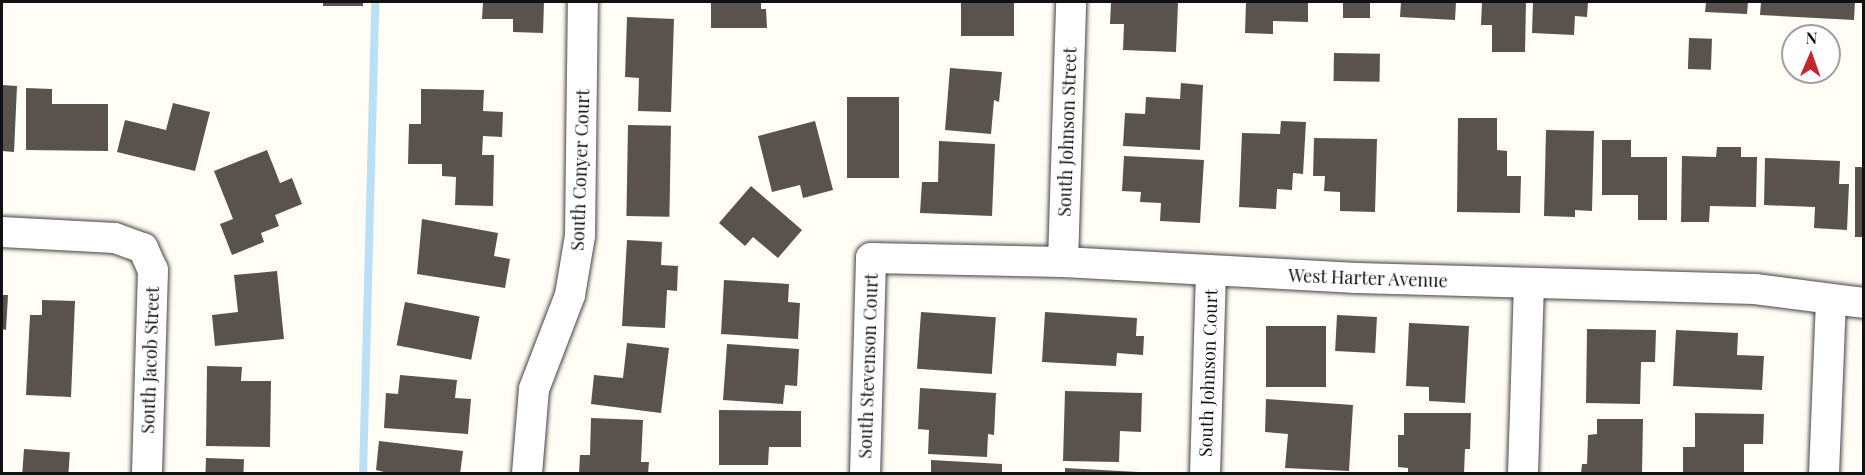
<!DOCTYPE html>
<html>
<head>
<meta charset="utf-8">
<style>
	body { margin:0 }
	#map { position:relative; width:1865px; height:475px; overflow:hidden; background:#fffdf5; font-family:"Playfair Display",serif }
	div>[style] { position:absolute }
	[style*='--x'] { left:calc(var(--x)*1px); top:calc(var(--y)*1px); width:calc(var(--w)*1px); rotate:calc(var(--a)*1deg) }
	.stream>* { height:8px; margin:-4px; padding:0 4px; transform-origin:4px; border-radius:4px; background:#b9e0f7 }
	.building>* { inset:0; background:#5a524d; transform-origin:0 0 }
	.roads { filter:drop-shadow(0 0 2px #444) drop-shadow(0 0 2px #444) }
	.minor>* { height:30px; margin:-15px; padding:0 15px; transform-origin:15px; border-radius:15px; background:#fff }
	span { translate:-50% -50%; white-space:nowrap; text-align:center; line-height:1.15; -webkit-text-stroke:6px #fff; paint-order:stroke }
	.street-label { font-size:18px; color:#111 }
	.frame { position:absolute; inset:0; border:3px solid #111; pointer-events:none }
	.north { position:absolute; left:1781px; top:24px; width:60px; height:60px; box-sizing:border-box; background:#fff; border:2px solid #a0a0a0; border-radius:50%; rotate:2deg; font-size:16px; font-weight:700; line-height:24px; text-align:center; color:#111 }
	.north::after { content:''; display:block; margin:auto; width:21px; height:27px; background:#c4262e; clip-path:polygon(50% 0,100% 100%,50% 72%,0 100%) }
</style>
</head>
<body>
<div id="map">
	<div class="stream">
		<div style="--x:363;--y:474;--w:472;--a:-88.5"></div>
	</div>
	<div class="building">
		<div style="left:323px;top:2px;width:40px;height:4px"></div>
		<div style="clip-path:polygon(483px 2px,544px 2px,543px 33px,513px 32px,513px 19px,482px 19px)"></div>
		<div style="clip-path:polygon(711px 2px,761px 2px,761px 9px,766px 9px,767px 28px,711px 28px)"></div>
		<div style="left:961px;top:2px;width:53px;height:34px"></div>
		<div style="clip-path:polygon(1111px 2px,1178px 3px,1176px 52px,1123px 50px,1124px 24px,1110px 24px)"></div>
		<div style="clip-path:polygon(1246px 2px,1308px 2px,1308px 22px,1273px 21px,1273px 34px,1245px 33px)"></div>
		<div style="left:1343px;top:2px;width:27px;height:16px"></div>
		<div style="clip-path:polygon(1401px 2px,1456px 2px,1455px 20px,1400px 17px)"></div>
		<div style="clip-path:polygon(1482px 2px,1526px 2px,1525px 52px,1492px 52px,1492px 25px,1481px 25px)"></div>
		<div style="clip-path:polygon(1533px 2px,1588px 2px,1587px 17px,1575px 16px,1574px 35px,1532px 33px)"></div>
		<div style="clip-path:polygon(1706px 2px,1748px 2px,1747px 14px,1705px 12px)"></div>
		<div style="clip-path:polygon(1761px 2px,1855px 2px,1854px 20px,1760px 15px)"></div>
		<div style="clip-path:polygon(627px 17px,674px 19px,671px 112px,638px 111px,639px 78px,625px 77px)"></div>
		<div style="left:1689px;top:38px;width:23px;height:31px;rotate:2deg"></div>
		<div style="left:1334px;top:53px;width:46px;height:28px;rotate:1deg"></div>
		<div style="clip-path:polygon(950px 68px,1002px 72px,999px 102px,994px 100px,991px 134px,945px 130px)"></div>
		<div style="clip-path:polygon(1181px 83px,1203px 85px,1200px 150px,1123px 146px,1125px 113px,1145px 114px,1146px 97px,1180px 99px)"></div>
		<div style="clip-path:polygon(2px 85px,17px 86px,14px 152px,2px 151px)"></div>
		<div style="clip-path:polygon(26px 88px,52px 89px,52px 104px,108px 104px,108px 151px,26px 150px)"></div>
		<div style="clip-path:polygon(421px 89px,484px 90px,483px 111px,503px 112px,502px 137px,483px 136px,482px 155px,494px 155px,493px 206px,455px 205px,456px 177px,442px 176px,442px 164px,408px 164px,409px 124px,421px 124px)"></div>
		<div style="left:847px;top:97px;width:52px;height:81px"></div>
		<div style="clip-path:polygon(173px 103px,210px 112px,195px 171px,117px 152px,125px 120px,166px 130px)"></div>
		<div style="clip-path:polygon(1458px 118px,1497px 118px,1497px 150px,1507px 151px,1507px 176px,1521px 176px,1520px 213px,1457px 212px)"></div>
		<div style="clip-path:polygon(815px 121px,833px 190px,803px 198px,800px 185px,772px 192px,758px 136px)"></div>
		<div style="clip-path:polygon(1281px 121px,1306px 122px,1303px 174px,1293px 173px,1292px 190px,1277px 189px,1276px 209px,1239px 207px,1242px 133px,1280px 134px)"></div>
		<div style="left:628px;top:125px;width:43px;height:91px;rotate:1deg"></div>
		<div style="clip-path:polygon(1546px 130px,1594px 131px,1592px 211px,1575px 210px,1575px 217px,1544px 216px)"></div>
		<div style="clip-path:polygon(1314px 138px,1377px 139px,1375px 212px,1340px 211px,1340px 192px,1324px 191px,1325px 176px,1313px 176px)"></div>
		<div style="clip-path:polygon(1602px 140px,1631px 140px,1631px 157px,1667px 157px,1667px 220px,1638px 220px,1638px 195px,1602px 195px)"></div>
		<div style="clip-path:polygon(939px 141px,995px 144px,992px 216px,920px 213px,922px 182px,938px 182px)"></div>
		<div style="clip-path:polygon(1717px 147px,1741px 147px,1741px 157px,1757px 157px,1756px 207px,1710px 206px,1709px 222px,1681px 222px,1682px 156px,1716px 157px)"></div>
		<div style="clip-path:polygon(267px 150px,280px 183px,292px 178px,302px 204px,275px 215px,279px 226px,261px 233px,264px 242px,232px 255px,220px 224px,233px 219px,214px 171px)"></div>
		<div style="clip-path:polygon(1124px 156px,1204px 160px,1200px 223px,1160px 221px,1161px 203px,1140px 202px,1141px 192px,1122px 191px)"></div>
		<div style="clip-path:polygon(1765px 158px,1840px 161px,1839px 184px,1849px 184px,1847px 230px,1814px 228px,1815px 207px,1764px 205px)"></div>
		<div style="left:1855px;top:167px;width:9px;height:70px"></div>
		<div style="clip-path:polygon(751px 186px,802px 230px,778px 258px,753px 237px,745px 246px,719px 223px)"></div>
		<div style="clip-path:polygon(422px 219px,498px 233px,494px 256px,510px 259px,505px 288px,417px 274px)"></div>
		<div style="clip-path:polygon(627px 240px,662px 242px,661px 265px,678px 266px,677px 291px,667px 290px,665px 328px,622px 326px)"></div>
		<div style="clip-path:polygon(277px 271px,284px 339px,215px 346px,212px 315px,238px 312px,234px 275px)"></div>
		<div style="clip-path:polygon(724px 280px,789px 284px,788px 302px,800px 303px,798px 339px,721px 334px)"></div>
		<div style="clip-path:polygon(2px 295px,8px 295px,6px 330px,2px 329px)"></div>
		<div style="clip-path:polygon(42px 300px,75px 301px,71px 397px,26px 395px,30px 315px,42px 315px)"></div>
		<div style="left:405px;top:302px;width:76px;height:44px;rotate:11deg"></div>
		<div style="left:921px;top:312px;width:75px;height:57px;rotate:4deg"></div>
		<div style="clip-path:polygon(1045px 312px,1137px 318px,1136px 336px,1144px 336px,1143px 355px,1117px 353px,1116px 366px,1042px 362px)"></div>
		<div style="left:1337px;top:315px;width:40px;height:36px;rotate:3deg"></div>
		<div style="clip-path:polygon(1409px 323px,1469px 326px,1465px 403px,1429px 401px,1429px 387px,1406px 386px)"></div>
		<div style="left:1266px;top:326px;width:60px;height:61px"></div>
		<div style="clip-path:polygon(1587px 329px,1656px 330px,1655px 362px,1641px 362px,1640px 404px,1586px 403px)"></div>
		<div style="clip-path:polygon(1676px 330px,1738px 333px,1737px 355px,1764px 356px,1762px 390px,1673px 386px)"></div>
		<div style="clip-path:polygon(627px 343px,669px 348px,661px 413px,591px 404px,594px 375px,623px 378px)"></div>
		<div style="clip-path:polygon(727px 344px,799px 349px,797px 386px,785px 385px,783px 404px,723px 400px)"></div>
		<div style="clip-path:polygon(207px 366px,242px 367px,241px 381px,271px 381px,270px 447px,206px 446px)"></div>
		<div style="clip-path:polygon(400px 375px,457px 380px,455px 398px,471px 399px,468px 434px,384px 428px,386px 393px,398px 394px)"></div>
		<div style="clip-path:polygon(920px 388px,996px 393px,994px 435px,988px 434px,987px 457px,928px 454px,929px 430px,918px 429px)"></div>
		<div style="clip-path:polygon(1065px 391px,1142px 393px,1141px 432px,1120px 431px,1119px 462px,1063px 461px)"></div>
		<div style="clip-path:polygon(1266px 399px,1353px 405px,1349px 471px,1285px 468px,1288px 434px,1265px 432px)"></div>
		<div style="clip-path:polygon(719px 410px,801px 411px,801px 447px,769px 447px,768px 465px,719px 465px)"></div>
		<div style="clip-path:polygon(1404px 413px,1471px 413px,1470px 449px,1465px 449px,1464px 474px,1408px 474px,1408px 468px,1398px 467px,1398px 435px,1404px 435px)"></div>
		<div style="clip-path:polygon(1695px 413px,1764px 414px,1763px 444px,1744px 444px,1744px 474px,1683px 474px,1683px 447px,1695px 447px)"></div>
		<div style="clip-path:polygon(591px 418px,643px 420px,641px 462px,649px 462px,648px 474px,579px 474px,580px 455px,590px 455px)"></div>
		<div style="clip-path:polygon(1597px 419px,1643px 419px,1642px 474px,1581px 474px,1582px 464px,1587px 464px,1588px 435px,1597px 434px)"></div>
		<div style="clip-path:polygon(379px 441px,463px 451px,460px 474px,392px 474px,376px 470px)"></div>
		<div style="left:24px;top:449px;width:46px;height:25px;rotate:4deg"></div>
		<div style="left:206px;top:458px;width:38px;height:16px;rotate:2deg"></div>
		<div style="clip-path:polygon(931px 460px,1002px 464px,1002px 474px,931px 474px)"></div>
		<div style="clip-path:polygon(1065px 468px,1138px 472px,1138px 474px,1065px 474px)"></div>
	</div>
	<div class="roads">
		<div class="minor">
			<div style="--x:2;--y:232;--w:113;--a:3"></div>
			<div style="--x:115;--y:238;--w:30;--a:20"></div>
			<div style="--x:143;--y:248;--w:24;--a:66"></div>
			<div style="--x:153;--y:270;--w:204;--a:91.7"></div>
			<div style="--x:1063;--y:262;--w:260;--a:-88.2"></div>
			<div style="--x:527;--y:474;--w:85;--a:-85.3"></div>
			<div style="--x:534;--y:389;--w:101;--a:-69"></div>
			<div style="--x:570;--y:295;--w:60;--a:-80.4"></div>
			<div style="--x:580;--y:236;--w:234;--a:-89.3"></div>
			<div style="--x:865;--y:474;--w:216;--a:-88.4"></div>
			<div style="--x:871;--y:258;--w:192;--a:1.2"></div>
			<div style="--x:1063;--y:262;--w:294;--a:3.1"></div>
			<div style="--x:1357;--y:278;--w:398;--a:1.6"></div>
			<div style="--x:1755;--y:289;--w:110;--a:7.3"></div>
			<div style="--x:1205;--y:474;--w:202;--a:-88.3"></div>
			<div style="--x:1523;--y:474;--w:190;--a:-88.2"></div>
			<div style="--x:1824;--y:474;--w:174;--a:-87.7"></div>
		</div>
	</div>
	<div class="street-label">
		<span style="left:1067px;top:132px;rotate:-88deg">South Johnson Street</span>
		<span style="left:580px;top:170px;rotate:-88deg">South Conyer Court</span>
		<span style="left:1368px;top:278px;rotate:2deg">West Harter Avenue</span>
		<span style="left:150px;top:360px;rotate:-88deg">South Jacob Street</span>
		<span style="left:868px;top:366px;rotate:-88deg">South Stevenson Court</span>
		<span style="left:1208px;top:373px;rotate:-88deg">South Johnson Court</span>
	</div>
	<div class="frame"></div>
	<div class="north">N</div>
</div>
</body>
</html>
